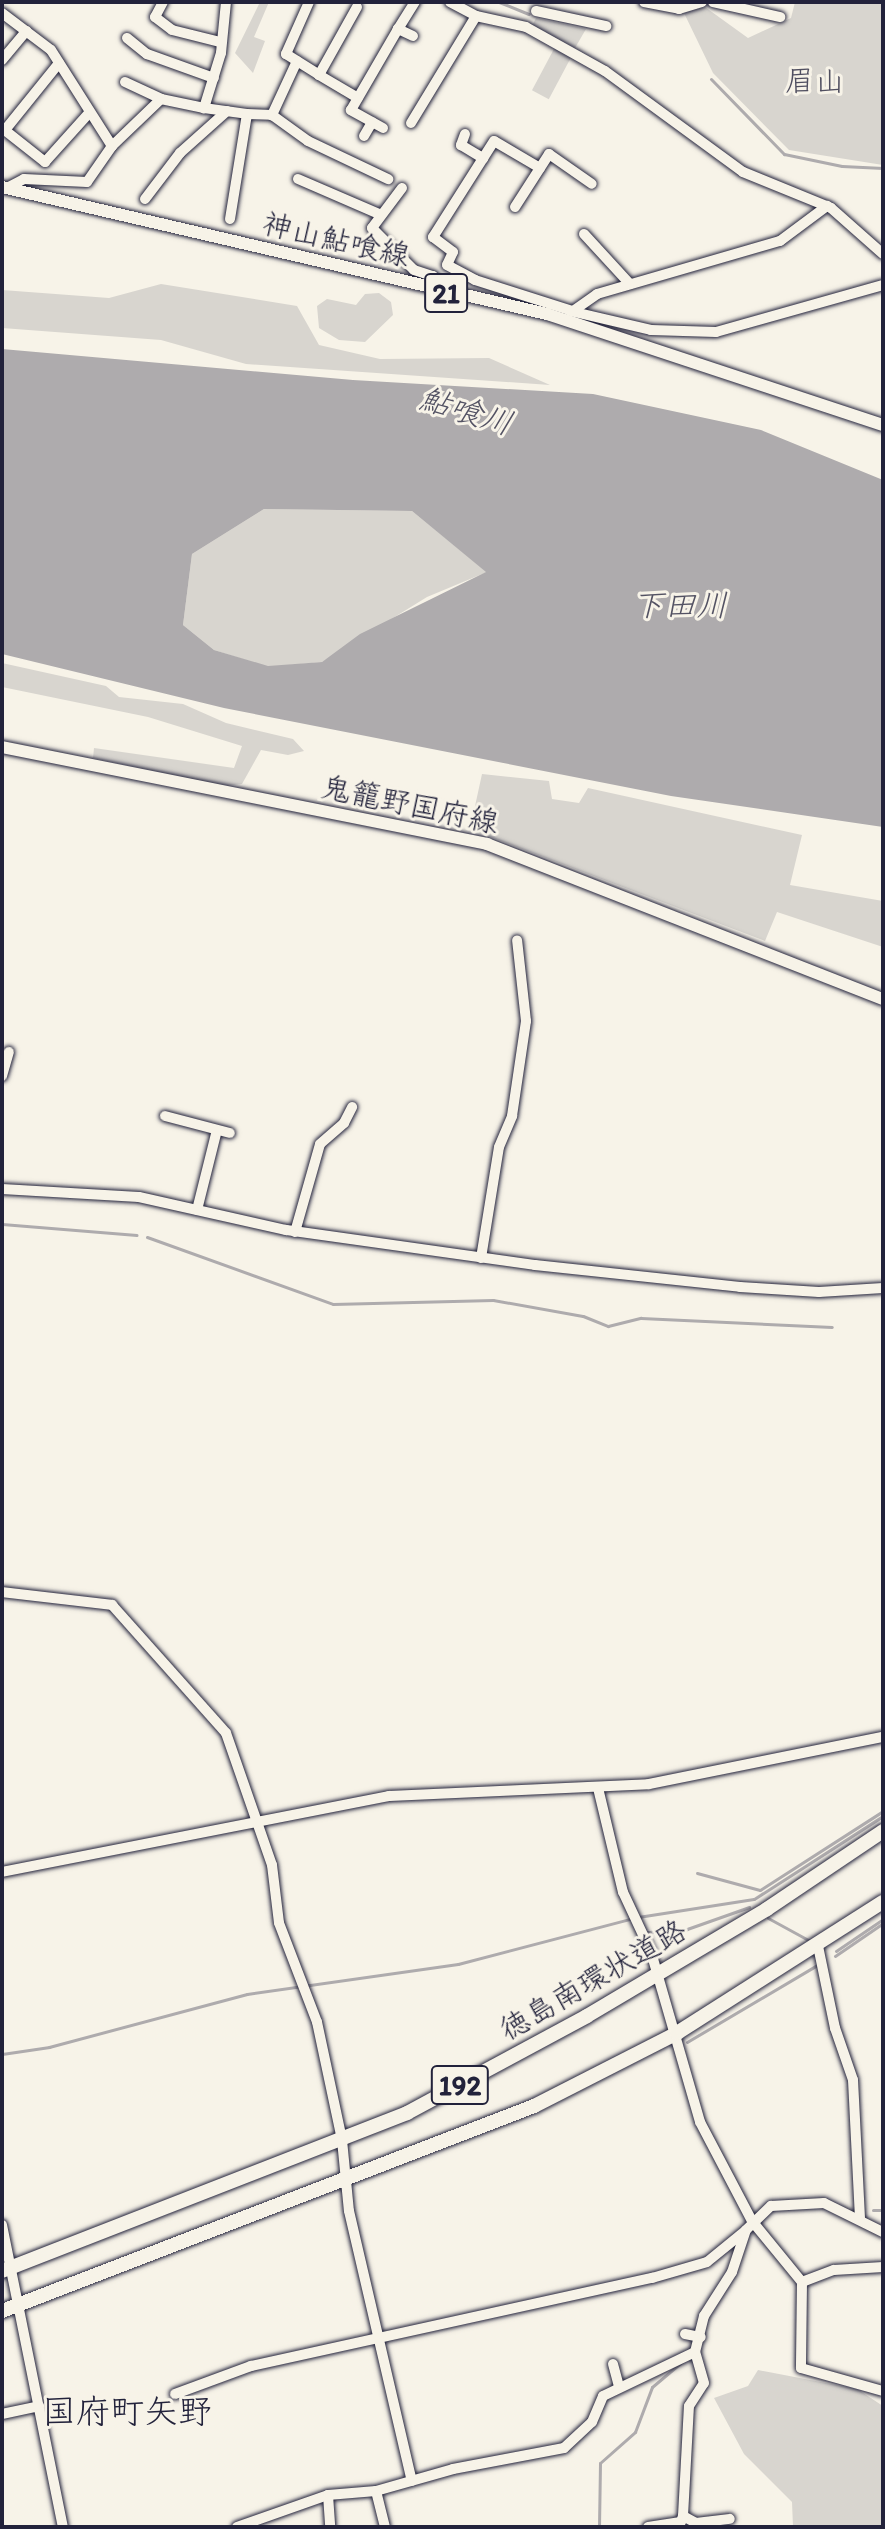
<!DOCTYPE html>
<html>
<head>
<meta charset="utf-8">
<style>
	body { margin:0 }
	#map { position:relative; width:885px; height:2529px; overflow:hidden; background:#f7f3e8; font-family:Itim,"Klee One",sans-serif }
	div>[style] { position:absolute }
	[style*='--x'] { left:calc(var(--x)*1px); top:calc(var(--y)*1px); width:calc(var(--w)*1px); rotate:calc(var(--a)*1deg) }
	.green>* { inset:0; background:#d8d5cf; transform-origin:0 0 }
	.water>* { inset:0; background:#aeabad }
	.stream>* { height:3px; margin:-1.5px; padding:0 1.5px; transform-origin:1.5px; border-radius:1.5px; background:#aeabad }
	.roads { filter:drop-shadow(0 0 2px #22223b) drop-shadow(0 0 2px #22223b) }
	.minor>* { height:10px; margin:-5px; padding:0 5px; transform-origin:5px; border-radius:5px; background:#f7f3e8 }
	.major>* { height:12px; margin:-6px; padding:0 6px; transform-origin:6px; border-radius:6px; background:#f7f3e8 }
	.highway>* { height:14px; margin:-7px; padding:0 7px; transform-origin:7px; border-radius:7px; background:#f7f3e8 }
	span { translate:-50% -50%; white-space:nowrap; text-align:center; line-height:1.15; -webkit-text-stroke:6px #f7f3e8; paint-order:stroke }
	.shield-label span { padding:2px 6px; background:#f7f3e8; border:2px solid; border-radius:6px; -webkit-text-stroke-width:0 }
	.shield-label { font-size:28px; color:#22223b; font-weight:700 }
	.park-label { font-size:30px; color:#504f60 }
	.street-label { font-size:30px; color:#22223b }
	.water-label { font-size:32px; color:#535263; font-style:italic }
	.quarter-label { font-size:34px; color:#22223b }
	.frame { position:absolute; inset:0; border:4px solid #22223b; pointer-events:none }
</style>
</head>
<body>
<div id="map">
	<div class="green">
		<div style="clip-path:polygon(260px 2px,269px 2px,254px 37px,265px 41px,253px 73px,235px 53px)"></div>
		<div style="clip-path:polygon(795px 2px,883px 2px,883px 165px,789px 150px,713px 73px,684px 13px,705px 7px,748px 38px,791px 18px)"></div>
		<div style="clip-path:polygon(536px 18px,586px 29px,575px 48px,532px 26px)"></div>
		<div style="left:555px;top:47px;width:19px;height:49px;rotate:28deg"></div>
		<div style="clip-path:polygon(161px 284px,297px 306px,319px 345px,380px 359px,489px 358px,550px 385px,246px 364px,161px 340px,2px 328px,2px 290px,109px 298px)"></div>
		<div style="clip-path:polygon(379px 293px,391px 302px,393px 315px,365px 342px,339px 340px,319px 328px,317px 306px,327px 299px,356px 305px,365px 294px)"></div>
		<div style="clip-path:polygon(264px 509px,412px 511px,487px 572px,427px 597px,322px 662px,268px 667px,214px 650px,183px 625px,192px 554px)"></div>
		<div style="clip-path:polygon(2px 663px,106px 686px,119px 697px,183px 704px,226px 723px,293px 739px,304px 751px,288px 755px,261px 750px,242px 784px,225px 786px,93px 758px,94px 748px,234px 768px,242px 746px,148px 717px,2px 687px)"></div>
		<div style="clip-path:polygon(482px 774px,549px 781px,552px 799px,579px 803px,588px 788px,802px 835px,790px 885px,883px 901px,883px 947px,777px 912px,765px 941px,470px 829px)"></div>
		<div style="clip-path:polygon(758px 2370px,857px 2389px,883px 2406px,883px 2527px,793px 2527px,792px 2502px,744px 2454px,714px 2398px,748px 2386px)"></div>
	</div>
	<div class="water">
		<div style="clip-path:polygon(evenodd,2px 349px,353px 380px,593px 394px,761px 430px,883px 480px,883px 827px,671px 796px,224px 708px,2px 654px,2px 349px,264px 509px,412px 511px,486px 572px,360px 634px,322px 662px,268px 666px,214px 650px,183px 625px,192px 554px,264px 509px)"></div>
	</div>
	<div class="stream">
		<div style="--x:499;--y:2;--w:32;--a:22"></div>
		<div style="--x:711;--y:79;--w:105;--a:45.8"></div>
		<div style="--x:784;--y:154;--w:59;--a:11.7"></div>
		<div style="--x:842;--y:166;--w:41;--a:2.8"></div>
		<div style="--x:2;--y:1224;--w:135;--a:4.7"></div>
		<div style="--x:147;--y:1237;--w:198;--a:19.8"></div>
		<div style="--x:333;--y:1304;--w:160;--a:-1.4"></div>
		<div style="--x:493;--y:1300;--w:91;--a:10.1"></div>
		<div style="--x:583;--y:1316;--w:27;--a:22"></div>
		<div style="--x:608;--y:1326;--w:34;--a:-14"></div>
		<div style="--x:641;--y:1318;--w:191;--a:2.7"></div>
		<div style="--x:697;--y:1873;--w:65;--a:15.1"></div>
		<div style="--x:760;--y:1890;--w:146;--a:-32.7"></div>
		<div style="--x:638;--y:1917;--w:117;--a:-8.8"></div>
		<div style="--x:754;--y:1899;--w:153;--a:-32.8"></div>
		<div style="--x:768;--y:1918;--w:48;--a:28.7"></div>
		<div style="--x:648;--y:1932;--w:39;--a:-4"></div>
		<div style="--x:687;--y:1929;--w:66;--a:-19.5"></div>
		<div style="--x:836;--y:1951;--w:57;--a:-34.2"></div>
		<div style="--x:835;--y:1956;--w:58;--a:-34.5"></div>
		<div style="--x:687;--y:2042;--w:151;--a:-30.6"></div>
		<div style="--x:2;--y:2054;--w:48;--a:-8.5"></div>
		<div style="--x:49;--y:2047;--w:205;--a:-15"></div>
		<div style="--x:247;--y:1994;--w:213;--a:-8.1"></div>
		<div style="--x:458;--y:1964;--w:178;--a:-14.7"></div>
		<div style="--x:873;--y:2210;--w:10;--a:0"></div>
		<div style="--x:599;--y:2527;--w:64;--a:-89.1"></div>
		<div style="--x:600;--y:2463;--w:47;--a:-41.5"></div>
		<div style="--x:635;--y:2432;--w:48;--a:-69.3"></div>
		<div style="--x:652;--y:2387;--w:39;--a:-40"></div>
	</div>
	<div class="roads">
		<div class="minor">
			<div style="--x:163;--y:2;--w:17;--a:118"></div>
			<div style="--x:155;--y:17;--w:21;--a:37"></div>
			<div style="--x:172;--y:30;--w:49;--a:14"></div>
			<div style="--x:226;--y:2;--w:51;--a:95.6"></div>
			<div style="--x:221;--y:53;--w:58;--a:107.2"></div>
			<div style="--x:204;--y:108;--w:43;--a:7.9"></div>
			<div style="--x:309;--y:2;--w:57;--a:113.9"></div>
			<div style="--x:286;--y:54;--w:39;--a:32"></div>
			<div style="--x:450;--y:2;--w:30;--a:28"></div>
			<div style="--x:476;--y:16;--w:51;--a:12.4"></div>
			<div style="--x:526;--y:27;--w:90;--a:29.1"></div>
			<div style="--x:605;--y:71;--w:171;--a:36.2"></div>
			<div style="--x:743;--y:172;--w:95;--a:22.2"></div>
			<div style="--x:831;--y:208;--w:69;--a:41.5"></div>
			<div style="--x:644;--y:2;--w:36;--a:11"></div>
			<div style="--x:679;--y:9;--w:24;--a:-17"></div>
			<div style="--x:713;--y:2;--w:69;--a:12.6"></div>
			<div style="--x:357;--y:7;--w:78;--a:119.2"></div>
			<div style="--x:319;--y:75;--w:45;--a:30.5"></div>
			<div style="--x:536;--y:11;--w:72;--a:12.1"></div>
			<div style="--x:2;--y:13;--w:61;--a:37.1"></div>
			<div style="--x:51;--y:50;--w:114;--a:57.6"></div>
			<div style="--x:413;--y:36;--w:17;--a:-155"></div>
			<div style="--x:398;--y:29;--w:32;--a:-58"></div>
			<div style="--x:127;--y:38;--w:26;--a:39"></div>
			<div style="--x:147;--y:54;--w:71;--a:19.7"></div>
			<div style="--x:2;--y:60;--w:38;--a:-50"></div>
			<div style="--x:297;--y:61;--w:60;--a:114.8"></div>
			<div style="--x:272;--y:115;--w:44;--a:35.8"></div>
			<div style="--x:308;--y:141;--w:89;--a:25.4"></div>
			<div style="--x:125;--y:82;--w:40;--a:25"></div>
			<div style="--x:411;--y:123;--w:125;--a:-58.7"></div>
			<div style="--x:2;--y:128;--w:55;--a:38.3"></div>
			<div style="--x:45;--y:162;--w:67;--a:-48"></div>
			<div style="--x:383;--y:128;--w:37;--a:-151"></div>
			<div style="--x:351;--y:110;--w:94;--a:-59.9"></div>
			<div style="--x:5;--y:130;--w:86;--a:-51.1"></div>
			<div style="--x:465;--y:134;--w:12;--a:110"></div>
			<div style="--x:461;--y:145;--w:26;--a:31"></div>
			<div style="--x:364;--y:136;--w:16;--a:-60"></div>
			<div style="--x:540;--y:168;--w:53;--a:-149.6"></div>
			<div style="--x:494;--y:141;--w:114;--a:122.4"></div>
			<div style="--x:433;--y:237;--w:25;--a:37"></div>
			<div style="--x:453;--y:252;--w:14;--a:115"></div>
			<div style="--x:447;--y:265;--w:32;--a:28"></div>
			<div style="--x:475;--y:280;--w:103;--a:17.6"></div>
			<div style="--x:573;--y:311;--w:29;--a:-35"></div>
			<div style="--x:597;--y:294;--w:191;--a:-16.2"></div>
			<div style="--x:780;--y:241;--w:59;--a:-36.7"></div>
			<div style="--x:298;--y:179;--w:88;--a:23.4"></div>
			<div style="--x:7;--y:188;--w:19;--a:-28"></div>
			<div style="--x:24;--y:179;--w:63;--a:2.7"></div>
			<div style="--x:87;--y:182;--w:44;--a:-55.2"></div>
			<div style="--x:112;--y:146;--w:68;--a:-43.8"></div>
			<div style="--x:161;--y:99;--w:44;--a:11.8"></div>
			<div style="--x:402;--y:188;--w:50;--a:126.9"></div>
			<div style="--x:372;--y:228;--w:59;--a:45"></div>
			<div style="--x:414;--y:270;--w:20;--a:18"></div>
			<div style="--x:433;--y:276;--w:23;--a:45"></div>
			<div style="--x:145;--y:199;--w:58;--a:-52.7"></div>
			<div style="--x:180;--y:153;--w:63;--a:-41.8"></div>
			<div style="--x:515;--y:207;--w:63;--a:-57.3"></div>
			<div style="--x:549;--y:154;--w:52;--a:34.9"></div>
			<div style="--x:230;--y:219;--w:106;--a:-80.8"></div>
			<div style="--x:247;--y:114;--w:25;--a:2"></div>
			<div style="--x:584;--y:234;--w:68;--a:47.4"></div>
			<div style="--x:570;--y:311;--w:83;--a:13.2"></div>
			<div style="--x:651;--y:330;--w:65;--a:1.8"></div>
			<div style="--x:716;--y:332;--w:173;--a:-15.7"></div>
			<div style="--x:2;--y:1076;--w:25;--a:-74"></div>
			<div style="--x:165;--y:1116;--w:67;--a:14.7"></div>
			<div style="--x:2;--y:1189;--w:137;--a:3.3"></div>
			<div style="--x:139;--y:1197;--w:151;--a:12.7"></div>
			<div style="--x:286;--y:1230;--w:251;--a:8"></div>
			<div style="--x:535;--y:1265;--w:206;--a:6.1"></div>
			<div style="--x:740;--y:1287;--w:79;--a:3.6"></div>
			<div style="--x:819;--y:1292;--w:64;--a:-3.6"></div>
			<div style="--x:197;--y:1210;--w:82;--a:-76"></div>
			<div style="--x:295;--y:1232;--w:91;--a:-74.1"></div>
			<div style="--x:320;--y:1144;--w:32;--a:-41"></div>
			<div style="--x:344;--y:1123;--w:18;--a:-63"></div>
			<div style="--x:481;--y:1258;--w:112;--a:-80.8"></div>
			<div style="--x:499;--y:1147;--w:34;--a:-67"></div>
			<div style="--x:512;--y:1116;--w:96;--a:-81.6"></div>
			<div style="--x:526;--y:1021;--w:81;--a:-96.3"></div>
			<div style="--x:2;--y:1592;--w:111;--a:6.7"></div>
			<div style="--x:112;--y:1605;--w:171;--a:48.3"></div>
			<div style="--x:226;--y:1733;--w:140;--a:70.8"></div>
			<div style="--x:272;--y:1865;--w:58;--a:83.1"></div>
			<div style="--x:279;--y:1923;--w:106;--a:69"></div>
			<div style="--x:317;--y:2022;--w:121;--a:78"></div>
			<div style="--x:342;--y:2140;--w:71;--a:84.4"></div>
			<div style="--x:349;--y:2211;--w:277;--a:76.9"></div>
			<div style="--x:598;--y:1788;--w:107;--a:76.5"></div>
			<div style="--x:623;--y:1892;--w:66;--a:65"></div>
			<div style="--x:651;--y:1952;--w:177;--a:73.9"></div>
			<div style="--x:700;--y:2122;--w:112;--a:62.3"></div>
			<div style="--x:752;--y:2221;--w:79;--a:50.7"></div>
			<div style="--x:802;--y:2282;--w:86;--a:90.7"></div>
			<div style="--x:801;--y:2368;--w:85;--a:15.7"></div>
			<div style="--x:2;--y:1872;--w:394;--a:-11.1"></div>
			<div style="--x:389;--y:1796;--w:260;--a:-2.6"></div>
			<div style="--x:649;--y:1784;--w:239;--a:-11.4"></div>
			<div style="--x:818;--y:1946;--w:84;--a:78.3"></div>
			<div style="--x:835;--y:2028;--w:55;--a:70.9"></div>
			<div style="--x:853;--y:2080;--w:138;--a:87.1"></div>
			<div style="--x:2;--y:2225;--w:308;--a:78.6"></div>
			<div style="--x:802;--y:2282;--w:34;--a:-21"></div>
			<div style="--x:834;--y:2270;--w:49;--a:-3.5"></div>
			<div style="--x:685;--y:2334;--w:16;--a:11"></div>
			<div style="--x:613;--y:2364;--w:24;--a:75"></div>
			<div style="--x:175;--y:2394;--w:81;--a:-20.2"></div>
			<div style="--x:251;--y:2366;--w:411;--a:-12.4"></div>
			<div style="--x:652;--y:2278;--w:57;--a:-16.2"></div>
			<div style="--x:707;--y:2262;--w:49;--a:-39.2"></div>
			<div style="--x:2;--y:2414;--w:38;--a:-12"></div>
			<div style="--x:376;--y:2491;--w:37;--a:76"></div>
			<div style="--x:328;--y:2495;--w:32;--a:86"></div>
			<div style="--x:683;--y:2516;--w:15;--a:28"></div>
			<div style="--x:696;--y:2523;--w:34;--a:-7"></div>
			<div style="--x:237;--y:2527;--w:96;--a:-19.4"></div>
			<div style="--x:328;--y:2495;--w:48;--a:-4.8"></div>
			<div style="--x:376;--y:2491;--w:80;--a:-15.9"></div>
			<div style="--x:453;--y:2469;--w:113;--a:-10.7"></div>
			<div style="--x:564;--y:2448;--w:38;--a:-43"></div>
			<div style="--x:592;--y:2422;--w:28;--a:-67"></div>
			<div style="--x:603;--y:2396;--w:102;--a:-25.6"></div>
			<div style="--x:695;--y:2352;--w:37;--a:-76"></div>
			<div style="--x:704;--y:2316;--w:52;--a:-57.5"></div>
			<div style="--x:732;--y:2272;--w:44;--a:-71.6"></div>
			<div style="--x:746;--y:2230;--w:35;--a:-44"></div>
			<div style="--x:771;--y:2206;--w:53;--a:-3.2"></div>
			<div style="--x:824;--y:2203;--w:66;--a:26.2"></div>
			<div style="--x:648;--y:2527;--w:33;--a:-9"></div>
			<div style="--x:681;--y:2522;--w:6;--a:-72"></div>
			<div style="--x:683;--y:2516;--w:110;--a:-86.9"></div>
			<div style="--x:689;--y:2406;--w:27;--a:-57"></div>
			<div style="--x:704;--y:2383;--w:32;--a:-106"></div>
		</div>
		<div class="major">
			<div style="--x:2;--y:187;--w:560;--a:13.12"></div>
			<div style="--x:547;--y:314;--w:354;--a:18.3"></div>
			<div style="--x:2;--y:747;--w:495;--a:11.3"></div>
			<div style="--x:487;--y:844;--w:425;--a:21.4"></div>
		</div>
		<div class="highway">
			<div style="--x:2;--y:2271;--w:435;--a:-21.3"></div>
			<div style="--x:407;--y:2113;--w:204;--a:-28.3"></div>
			<div style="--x:587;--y:2016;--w:209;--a:-30.7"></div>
			<div style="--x:767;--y:1909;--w:140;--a:-33.9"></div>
			<div style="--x:2;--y:2311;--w:570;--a:-21.07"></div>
			<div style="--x:534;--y:2106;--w:161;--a:-27"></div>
			<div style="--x:677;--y:2033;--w:244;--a:-32.5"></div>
		</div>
	</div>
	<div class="shield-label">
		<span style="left:446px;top:293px">21</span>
		<span style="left:460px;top:2085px">192</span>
	</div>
	<div class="park-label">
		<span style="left:815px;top:81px">眉山</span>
	</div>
	<div class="street-label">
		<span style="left:336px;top:240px;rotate:13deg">神山鮎喰線</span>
		<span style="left:410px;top:805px;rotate:12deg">鬼籠野国府線</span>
		<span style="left:593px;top:1980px;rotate:-30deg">徳島南環状道路</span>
	</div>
	<div class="water-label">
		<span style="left:466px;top:411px;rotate:17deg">鮎喰川</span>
		<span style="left:680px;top:605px">下田川</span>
	</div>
	<div class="quarter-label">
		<span style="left:127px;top:2412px">国府町矢野</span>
	</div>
	<div class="frame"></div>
</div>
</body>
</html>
